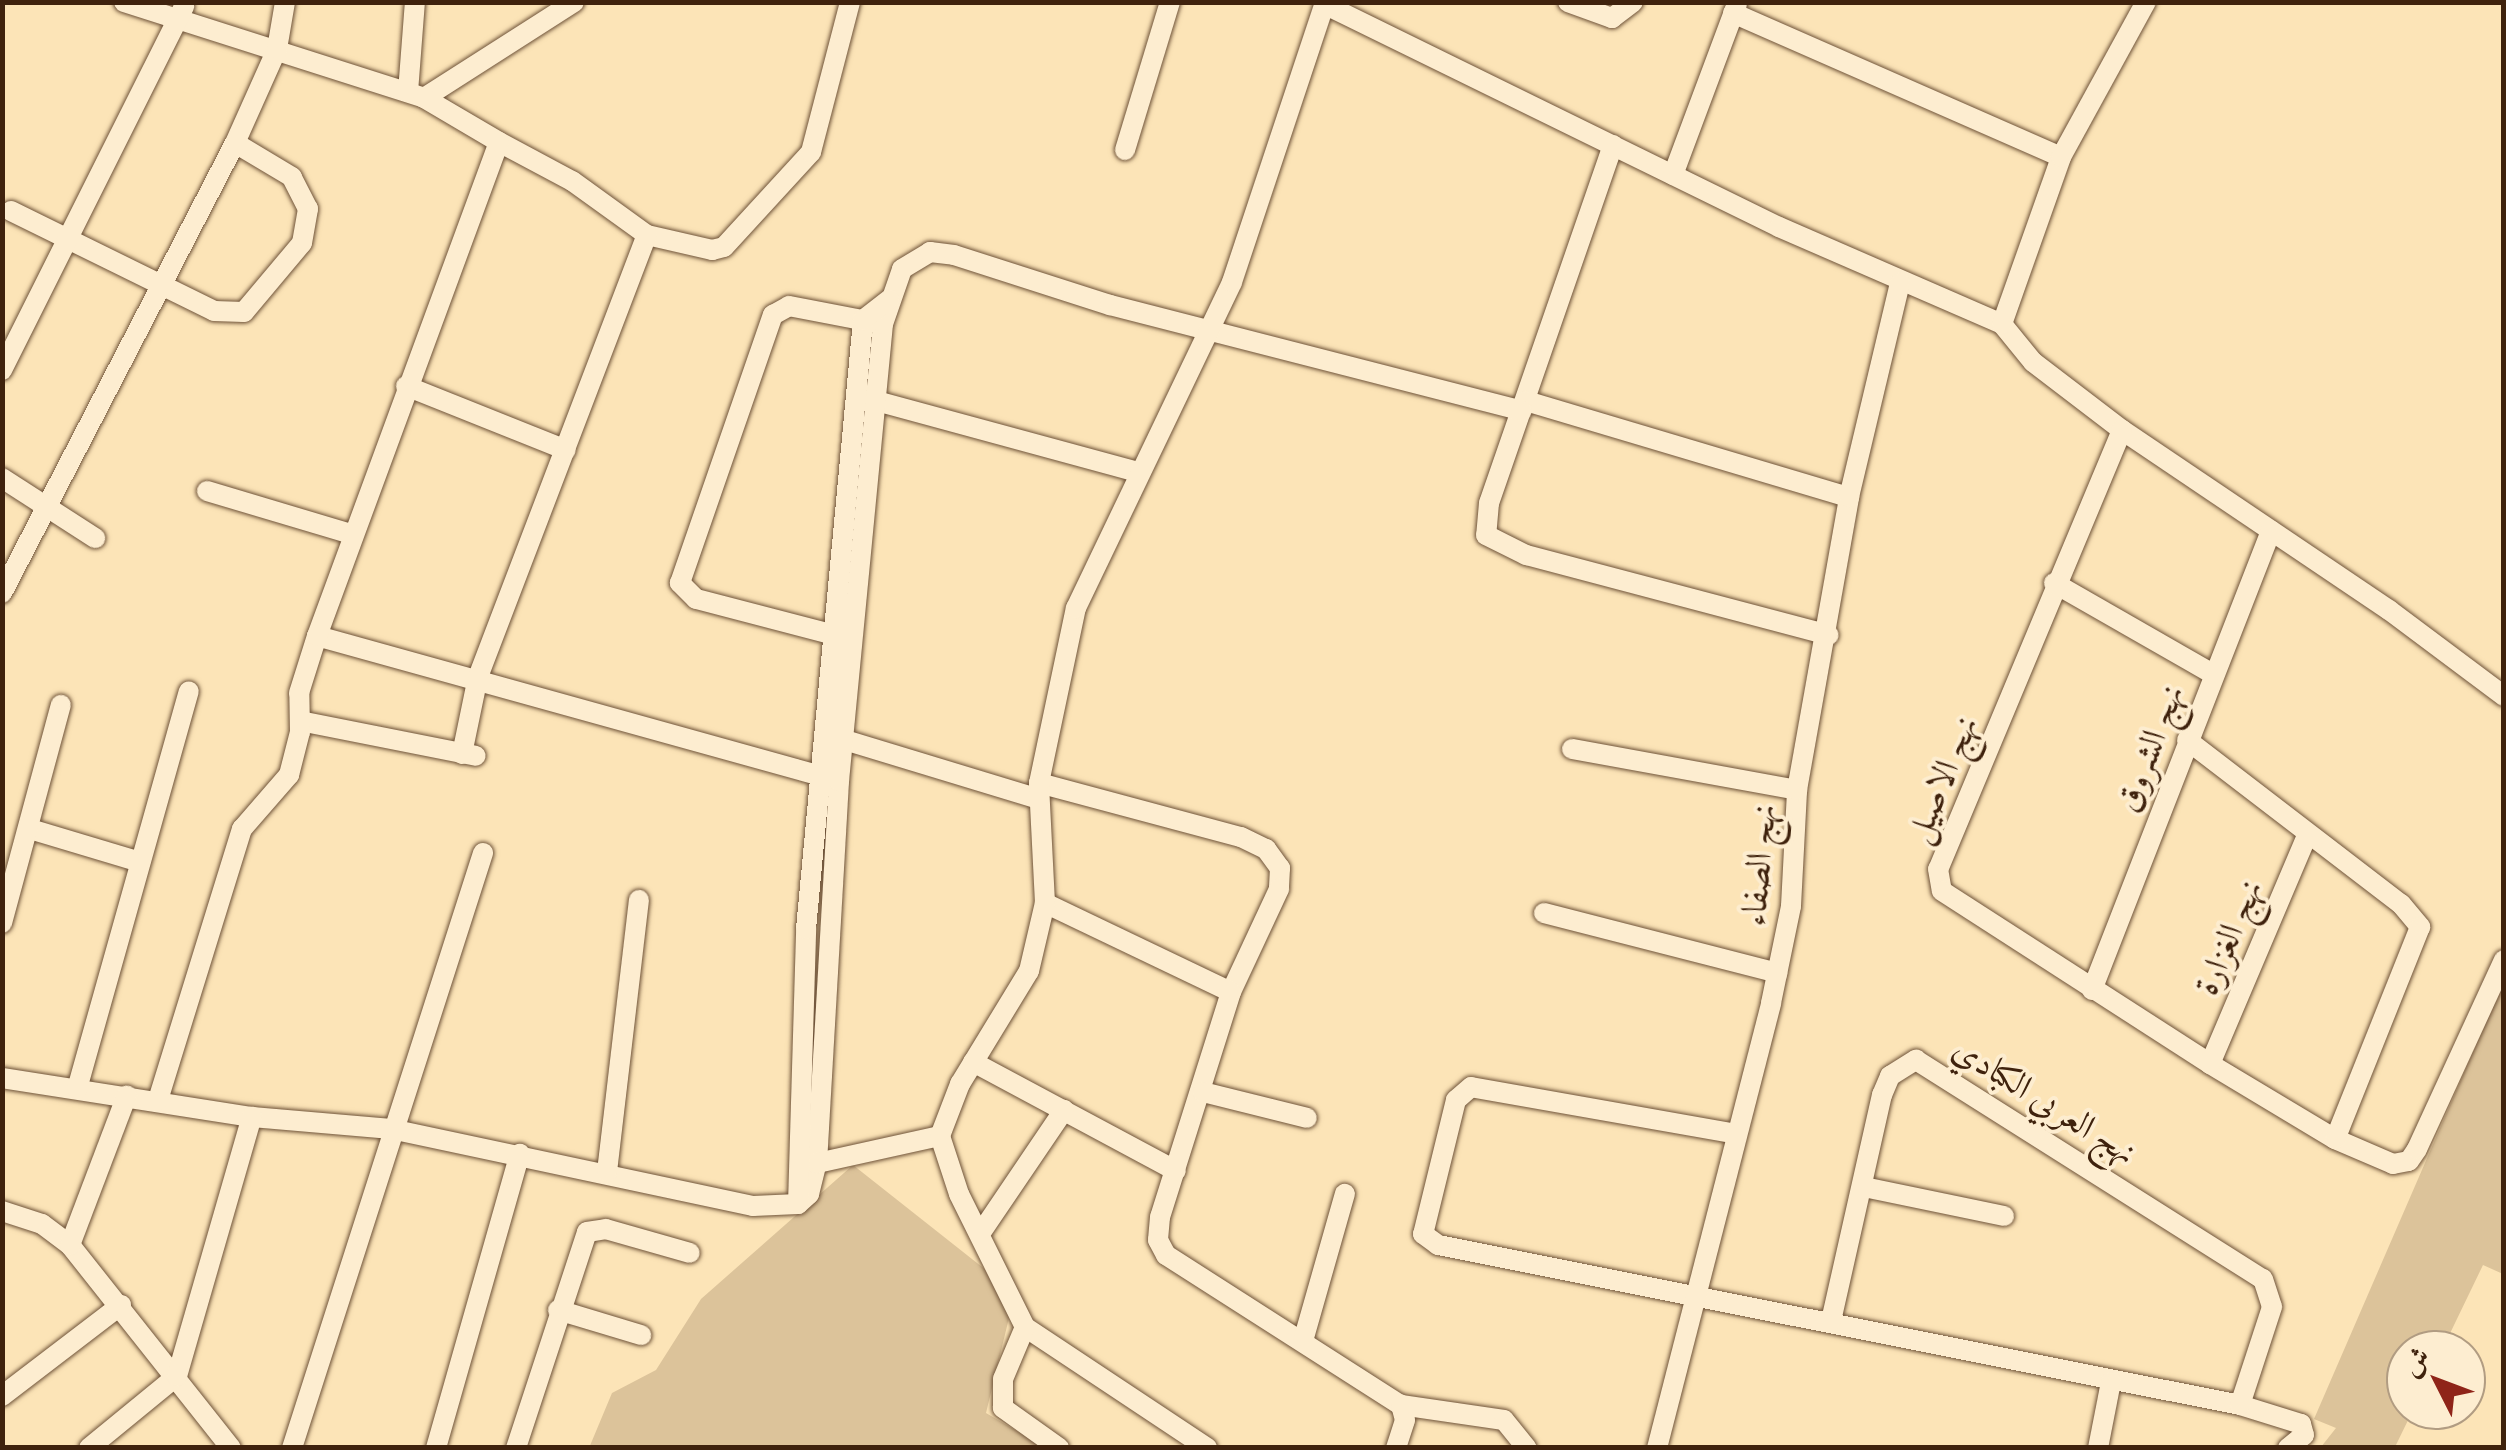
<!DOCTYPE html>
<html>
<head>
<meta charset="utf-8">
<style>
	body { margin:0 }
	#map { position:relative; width:2506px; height:1450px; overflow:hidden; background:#fce4b7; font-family:"Gentium Book Plus",Amiri,serif }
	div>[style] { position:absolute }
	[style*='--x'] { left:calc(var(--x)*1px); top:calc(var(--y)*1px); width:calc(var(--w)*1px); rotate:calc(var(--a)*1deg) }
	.green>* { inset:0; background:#dcc39a }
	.roads { filter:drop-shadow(0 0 2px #6e5238) drop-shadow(0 0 2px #6e5238) }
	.minor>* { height:20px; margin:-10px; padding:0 10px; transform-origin:10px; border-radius:10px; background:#fdedd0 }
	span { translate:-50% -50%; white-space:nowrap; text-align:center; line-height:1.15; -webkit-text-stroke:8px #fdedd0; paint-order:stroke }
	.street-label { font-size:35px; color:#3f220d }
	.frame { position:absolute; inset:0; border:5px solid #3f220d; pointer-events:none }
	.north { position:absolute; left:2386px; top:1330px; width:100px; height:100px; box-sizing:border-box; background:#fdedd0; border:2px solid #b19c82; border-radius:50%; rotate:312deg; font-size:28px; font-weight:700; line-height:40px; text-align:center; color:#3f220d }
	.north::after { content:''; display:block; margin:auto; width:35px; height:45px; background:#8f2418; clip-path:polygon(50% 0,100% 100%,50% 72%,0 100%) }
</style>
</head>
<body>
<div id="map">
	<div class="green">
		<div style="clip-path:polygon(2503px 983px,2503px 1274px,2483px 1265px,2442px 1350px,2406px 1350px,2406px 1410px,2413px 1410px,2395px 1447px,2321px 1447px,2336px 1428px,2314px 1419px)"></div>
		<div style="clip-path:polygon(853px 1165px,1015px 1293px,986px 1413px,1044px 1447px,589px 1448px,612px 1393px,656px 1370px,701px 1299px)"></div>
	</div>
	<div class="roads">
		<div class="minor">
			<div style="--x:124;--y:2;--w:315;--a:17.7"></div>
			<div style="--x:424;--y:98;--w:178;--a:-32.6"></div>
			<div style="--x:1568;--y:2;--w:47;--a:20"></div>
			<div style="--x:1612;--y:18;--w:26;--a:-37"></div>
			<div style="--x:1324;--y:4;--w:507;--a:26.11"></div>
			<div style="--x:1779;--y:227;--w:243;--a:23.5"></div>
			<div style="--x:2002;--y:324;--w:49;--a:50.8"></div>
			<div style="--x:2033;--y:362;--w:112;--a:37.4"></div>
			<div style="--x:2122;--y:430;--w:322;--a:34"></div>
			<div style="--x:2389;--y:610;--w:144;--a:36.8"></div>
			<div style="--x:1733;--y:13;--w:358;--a:23.7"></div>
			<div style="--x:408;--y:92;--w:90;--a:-85.6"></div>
			<div style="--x:1613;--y:145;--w:379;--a:109.1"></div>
			<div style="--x:1489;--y:503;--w:32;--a:95"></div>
			<div style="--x:1486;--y:535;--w:45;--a:26.6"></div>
			<div style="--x:1526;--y:555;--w:313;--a:14.8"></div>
			<div style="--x:1125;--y:150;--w:155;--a:-73.1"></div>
			<div style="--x:1673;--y:175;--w:183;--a:-69.5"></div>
			<div style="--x:11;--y:211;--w:226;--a:26.2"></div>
			<div style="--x:214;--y:311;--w:30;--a:2"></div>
			<div style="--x:244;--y:312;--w:90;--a:-50"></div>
			<div style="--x:302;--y:243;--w:35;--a:-80"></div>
			<div style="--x:308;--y:209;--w:36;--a:-117"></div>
			<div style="--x:292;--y:177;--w:66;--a:-149.2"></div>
			<div style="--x:647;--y:235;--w:67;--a:13"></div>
			<div style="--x:712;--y:250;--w:12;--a:-14"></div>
			<div style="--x:724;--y:247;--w:129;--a:-47.5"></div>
			<div style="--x:811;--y:152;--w:155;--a:-75.4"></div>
			<div style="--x:2002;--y:324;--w:177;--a:-70.5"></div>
			<div style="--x:2061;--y:157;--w:177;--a:-61.3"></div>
			<div style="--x:2;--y:370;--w:407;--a:-63.4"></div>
			<div style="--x:406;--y:386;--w:172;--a:21.8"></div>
			<div style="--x:869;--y:399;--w:278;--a:15.2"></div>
			<div style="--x:1526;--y:401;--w:337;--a:16.6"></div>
			<div style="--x:2122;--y:430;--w:476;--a:112.7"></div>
			<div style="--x:1938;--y:869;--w:22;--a:80"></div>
			<div style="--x:1942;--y:891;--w:319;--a:32.8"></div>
			<div style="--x:2210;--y:1064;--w:146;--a:31"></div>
			<div style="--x:2335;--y:1139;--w:63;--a:23.3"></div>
			<div style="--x:2393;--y:1164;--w:16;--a:-11"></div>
			<div style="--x:2409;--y:1161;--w:14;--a:-56"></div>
			<div style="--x:2417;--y:1149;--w:208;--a:-65.3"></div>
			<div style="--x:2;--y:478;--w:111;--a:32.8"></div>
			<div style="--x:207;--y:491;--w:150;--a:16.6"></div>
			<div style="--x:2054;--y:583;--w:183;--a:29.8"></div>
			<div style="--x:2;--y:593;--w:507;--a:-62.63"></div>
			<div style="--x:235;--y:143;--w:103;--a:-65.9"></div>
			<div style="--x:277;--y:49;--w:48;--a:-80.3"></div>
			<div style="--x:317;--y:636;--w:534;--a:15.52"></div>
			<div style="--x:846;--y:638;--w:155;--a:-165.4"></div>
			<div style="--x:696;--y:599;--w:23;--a:-135"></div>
			<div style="--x:680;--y:583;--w:284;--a:-70.9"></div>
			<div style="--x:773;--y:315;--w:18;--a:-29"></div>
			<div style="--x:789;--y:306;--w:90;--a:10.9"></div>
			<div style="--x:300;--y:721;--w:179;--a:11.2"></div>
			<div style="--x:835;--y:737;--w:213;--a:16.9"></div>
			<div style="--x:2187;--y:740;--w:270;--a:37.5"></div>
			<div style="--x:2401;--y:904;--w:30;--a:50"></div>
			<div style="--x:2420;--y:927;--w:228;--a:111.8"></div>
			<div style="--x:1572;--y:749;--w:229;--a:10.3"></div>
			<div style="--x:462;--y:754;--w:79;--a:-78.3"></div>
			<div style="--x:478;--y:677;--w:473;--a:-69.1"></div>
			<div style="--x:647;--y:235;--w:92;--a:-144.2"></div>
			<div style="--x:572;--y:181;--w:83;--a:-151.9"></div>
			<div style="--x:1039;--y:783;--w:209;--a:15"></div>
			<div style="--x:1241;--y:837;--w:28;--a:26"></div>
			<div style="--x:1266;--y:849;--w:24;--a:54"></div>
			<div style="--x:1280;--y:868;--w:21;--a:93"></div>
			<div style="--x:1279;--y:889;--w:114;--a:115"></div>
			<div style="--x:1231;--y:992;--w:236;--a:107.5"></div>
			<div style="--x:1160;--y:1217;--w:23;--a:95"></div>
			<div style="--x:1158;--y:1240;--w:17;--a:62"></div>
			<div style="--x:1166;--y:1255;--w:279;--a:32.6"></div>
			<div style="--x:1401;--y:1405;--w:104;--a:8.3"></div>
			<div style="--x:1504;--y:1420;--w:36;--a:51"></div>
			<div style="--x:30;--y:829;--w:115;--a:16.7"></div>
			<div style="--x:1045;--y:903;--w:206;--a:25.6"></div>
			<div style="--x:1544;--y:913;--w:241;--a:14.4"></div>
			<div style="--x:2;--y:923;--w:226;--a:-74.9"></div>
			<div style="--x:2092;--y:990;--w:493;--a:-68.7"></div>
			<div style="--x:973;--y:1062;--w:230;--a:28.2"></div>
			<div style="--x:2210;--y:1064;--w:249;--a:-67"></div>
			<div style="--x:2;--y:1078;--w:253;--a:8.9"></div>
			<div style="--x:252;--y:1117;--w:140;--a:4.9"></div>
			<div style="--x:391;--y:1129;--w:370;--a:12"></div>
			<div style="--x:753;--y:1206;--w:45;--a:-2.5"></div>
			<div style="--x:798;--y:1204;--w:15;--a:-42"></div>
			<div style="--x:809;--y:1194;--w:32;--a:-76"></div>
			<div style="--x:817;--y:1163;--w:383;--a:-86.7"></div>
			<div style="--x:839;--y:781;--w:459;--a:-84.5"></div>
			<div style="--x:883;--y:324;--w:58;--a:-70.9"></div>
			<div style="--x:902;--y:269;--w:33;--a:-31"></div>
			<div style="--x:930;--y:252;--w:24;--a:7"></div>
			<div style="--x:954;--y:255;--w:164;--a:17.8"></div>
			<div style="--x:1110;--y:305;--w:425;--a:14.4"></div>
			<div style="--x:77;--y:1089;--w:413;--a:-74.3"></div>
			<div style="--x:1203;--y:1092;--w:107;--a:14"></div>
			<div style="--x:158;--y:1100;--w:284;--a:-72.8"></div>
			<div style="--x:242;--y:829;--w:72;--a:-49"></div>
			<div style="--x:289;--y:775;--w:44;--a:-75.7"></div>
			<div style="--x:300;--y:732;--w:39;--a:-91"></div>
			<div style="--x:299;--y:693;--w:60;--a:-72.5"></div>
			<div style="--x:317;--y:636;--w:526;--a:-69.78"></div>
			<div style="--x:499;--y:142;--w:87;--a:-149.6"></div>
			<div style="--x:1737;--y:1134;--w:270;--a:-170"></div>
			<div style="--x:1471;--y:1087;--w:20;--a:139"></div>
			<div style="--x:1456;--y:1100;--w:138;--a:103.8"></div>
			<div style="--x:1423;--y:1234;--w:19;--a:36"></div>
			<div style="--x:1438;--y:1245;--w:818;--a:11.28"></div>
			<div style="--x:2240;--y:1405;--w:64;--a:17.3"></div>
			<div style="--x:2301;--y:1424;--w:11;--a:75"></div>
			<div style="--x:2304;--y:1435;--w:21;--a:141"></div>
			<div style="--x:817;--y:1163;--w:126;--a:-12.4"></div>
			<div style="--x:607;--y:1172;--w:274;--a:-83.3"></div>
			<div style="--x:1864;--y:1187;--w:143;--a:11.7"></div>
			<div style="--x:798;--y:1204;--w:275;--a:-88.3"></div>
			<div style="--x:806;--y:929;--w:612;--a:-84.65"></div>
			<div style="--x:863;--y:320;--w:33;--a:-38"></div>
			<div style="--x:2;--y:1211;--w:42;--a:18"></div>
			<div style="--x:42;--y:1224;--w:35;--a:37"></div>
			<div style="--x:70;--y:1245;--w:259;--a:51.6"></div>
			<div style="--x:980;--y:1234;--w:150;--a:-55.9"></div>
			<div style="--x:70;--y:1245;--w:160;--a:-69.2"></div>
			<div style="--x:558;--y:1310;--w:87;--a:16.8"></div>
			<div style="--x:1831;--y:1321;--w:232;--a:-77.3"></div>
			<div style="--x:1882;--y:1095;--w:21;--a:-67"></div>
			<div style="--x:1890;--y:1076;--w:31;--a:-32"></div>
			<div style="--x:1916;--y:1060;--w:410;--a:32.3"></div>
			<div style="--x:2263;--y:1279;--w:29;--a:72"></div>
			<div style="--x:2272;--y:1307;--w:103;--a:108.1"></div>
			<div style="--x:1025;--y:1327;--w:219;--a:33.6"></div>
			<div style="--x:1303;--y:1341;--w:153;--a:-74.1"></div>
			<div style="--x:2;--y:1396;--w:150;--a:-37.4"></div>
			<div style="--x:89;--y:1448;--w:114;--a:-39.3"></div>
			<div style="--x:177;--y:1376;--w:270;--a:-73.9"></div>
			<div style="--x:292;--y:1448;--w:625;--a:-72.2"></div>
			<div style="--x:436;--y:1448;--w:306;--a:-74.1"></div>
			<div style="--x:516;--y:1448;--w:227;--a:-71.8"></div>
			<div style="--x:587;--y:1232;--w:19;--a:-9"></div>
			<div style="--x:606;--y:1229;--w:87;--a:15.9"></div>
			<div style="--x:1059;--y:1448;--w:69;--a:-144.5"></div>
			<div style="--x:1003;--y:1408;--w:29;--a:-90"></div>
			<div style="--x:1003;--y:1379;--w:56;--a:-67.1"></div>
			<div style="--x:1025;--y:1327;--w:148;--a:-116.4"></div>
			<div style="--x:959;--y:1194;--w:61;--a:-108.1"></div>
			<div style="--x:940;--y:1136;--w:56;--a:-69"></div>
			<div style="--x:960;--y:1084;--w:132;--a:-58.6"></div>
			<div style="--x:1029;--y:971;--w:70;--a:-76.8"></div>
			<div style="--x:1045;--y:903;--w:120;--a:-92.9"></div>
			<div style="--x:1039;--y:783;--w:179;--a:-78.1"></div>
			<div style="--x:1076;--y:608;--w:361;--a:-64.4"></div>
			<div style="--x:1232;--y:282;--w:295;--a:-71.6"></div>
			<div style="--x:1396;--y:1448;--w:29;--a:-72"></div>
			<div style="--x:1405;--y:1420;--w:16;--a:-105"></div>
			<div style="--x:1657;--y:1448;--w:459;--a:-75.6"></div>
			<div style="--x:1771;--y:1003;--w:99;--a:-78.3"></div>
			<div style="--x:1791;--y:906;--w:116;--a:-87"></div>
			<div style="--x:1797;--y:790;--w:298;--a:-79.9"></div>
			<div style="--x:1849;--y:497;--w:220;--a:-76.6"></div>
			<div style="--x:2098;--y:1448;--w:67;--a:-78.9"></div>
		</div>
	</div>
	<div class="street-label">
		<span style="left:2149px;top:748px;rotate:-69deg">نهج الشروق</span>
		<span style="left:1941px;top:779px;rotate:-67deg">نهج الاصيل</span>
		<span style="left:1758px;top:865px;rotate:-85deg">نهج الصفاء</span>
		<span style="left:2228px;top:937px;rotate:-67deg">نهج الغزارة</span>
		<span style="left:2045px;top:1100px;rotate:32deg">نهج العربي الكبادي</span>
	</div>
	<div class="frame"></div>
	<div class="north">ش</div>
</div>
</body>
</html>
